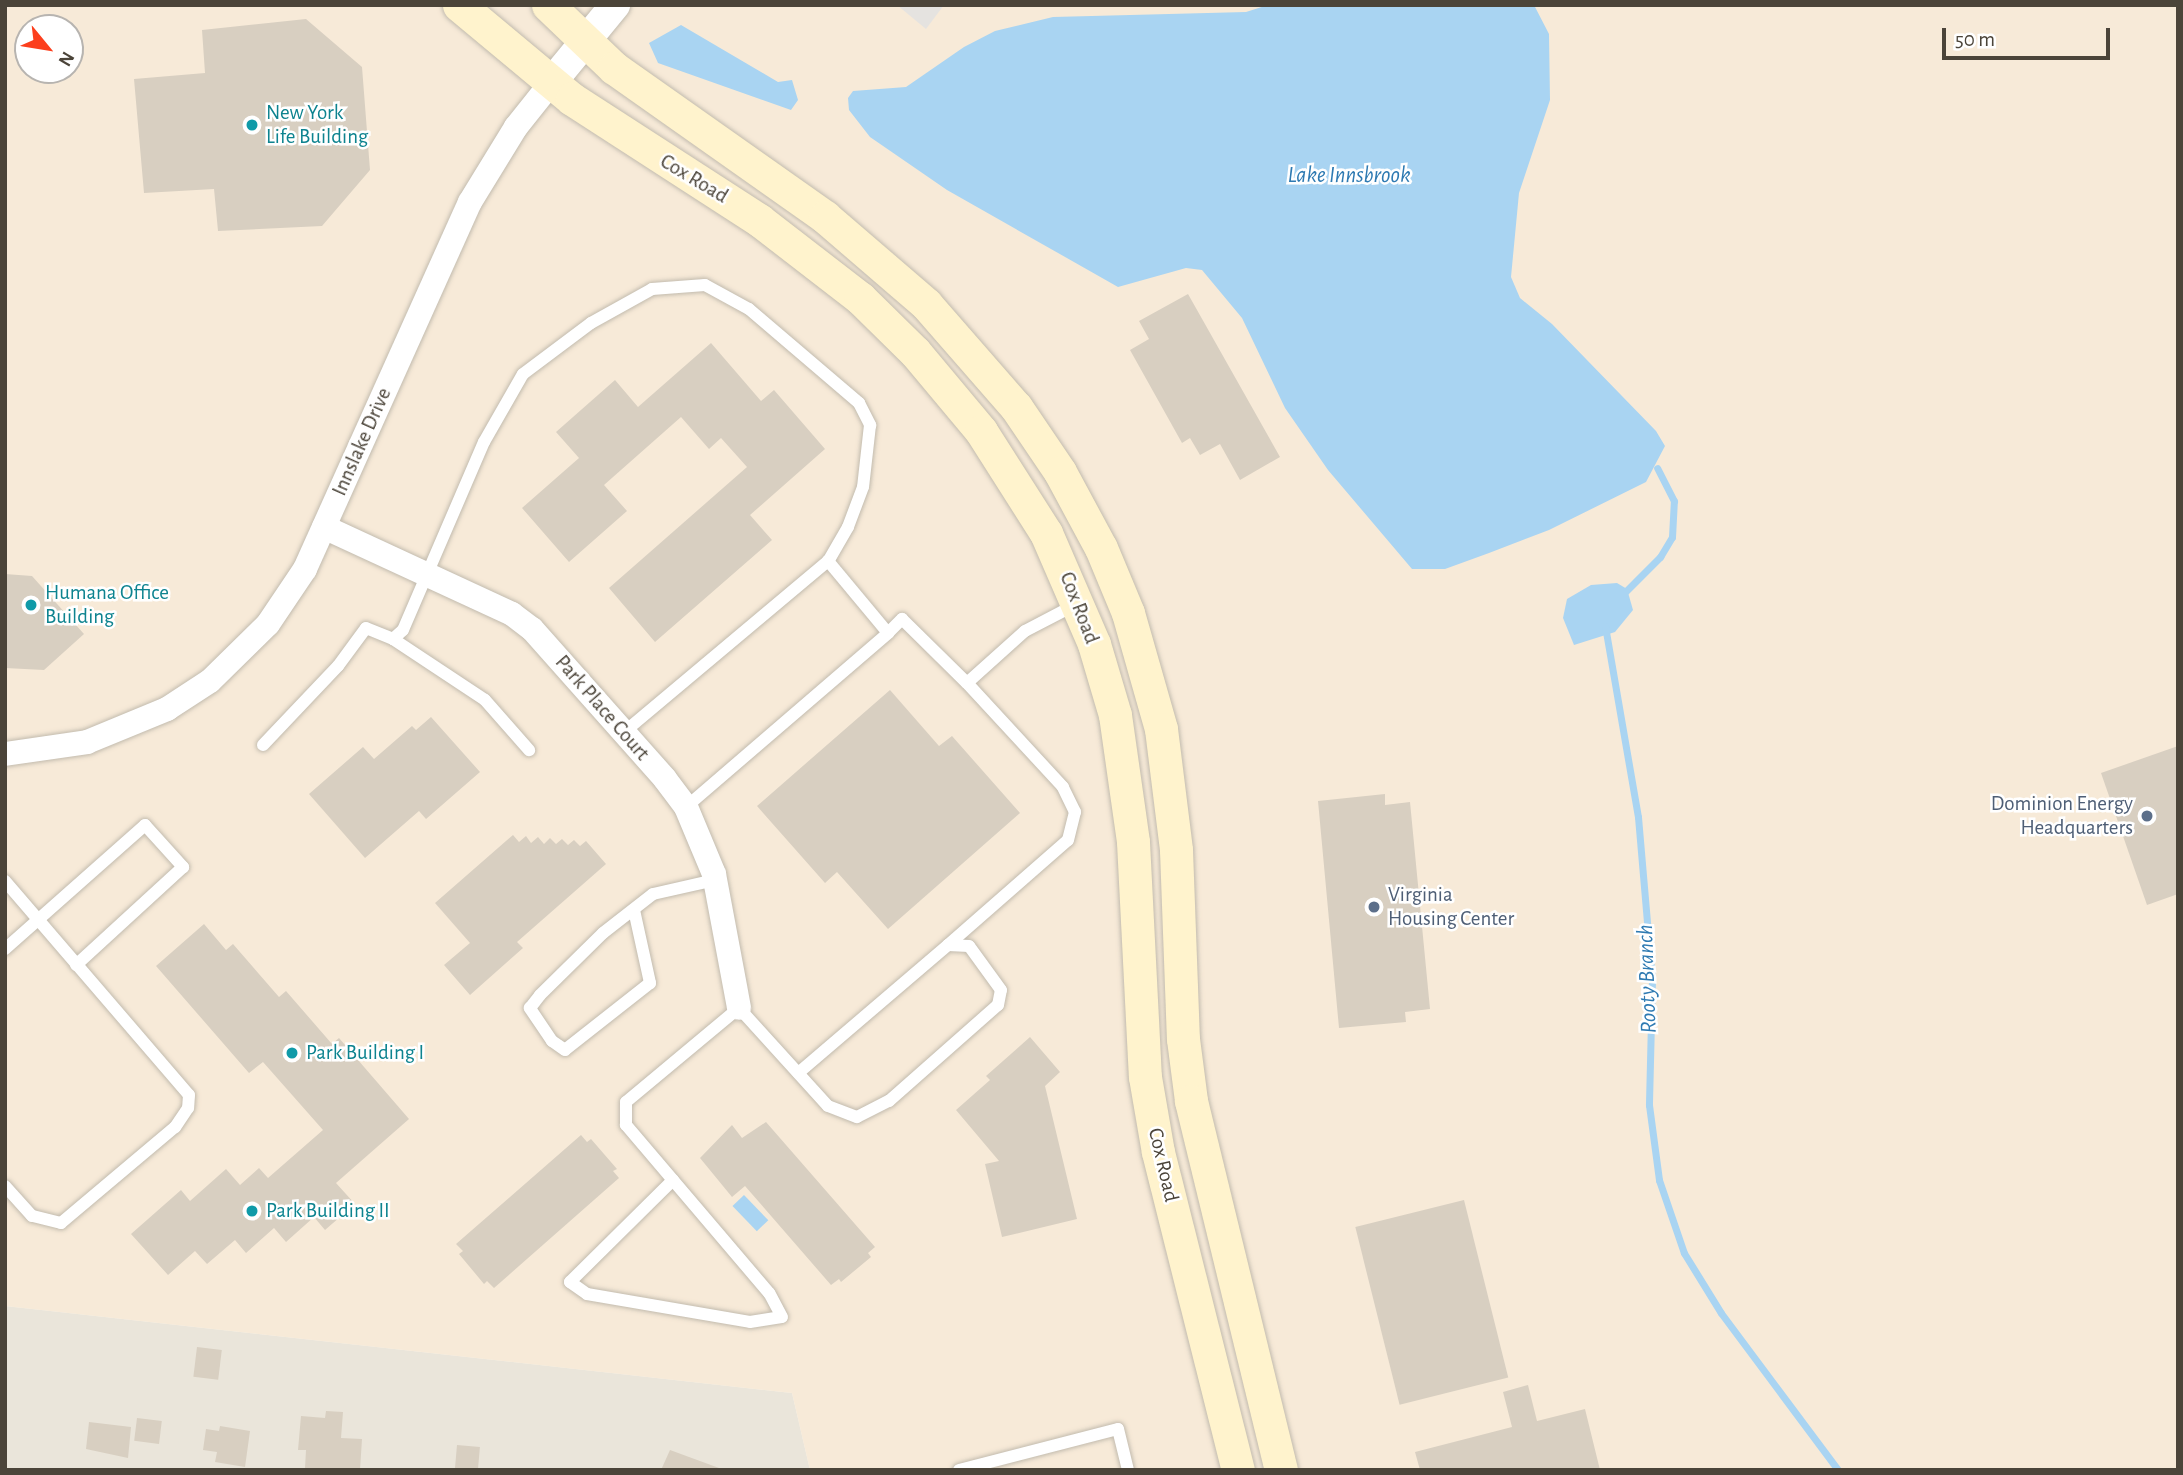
<!DOCTYPE html>
<html>
<head>
<meta charset="utf-8">
<style>
	body { margin:0 }
	#map { position:relative; width:2183px; height:1475px; overflow:hidden; background:#f6f3ec; font-family:"Alegreya Sans",sans-serif }
	div>[style] { position:absolute }
	[style*='--x'] { left:calc(var(--x)*1px); top:calc(var(--y)*1px); width:calc(var(--w)*1px); rotate:calc(var(--a)*1deg) }
	.residential>* { inset:0; background:#eae5da }
	.commercial>* { inset:0; background:#f7ead8 }
	.parking>* { inset:0; background:#e5e3e0 }
	.water>* { inset:0; background:#a9d4f2; transform-origin:0 0 }
	.stream>* { height:7px; margin:-3.5px; padding:0 3.5px; transform-origin:3.5px; border-radius:3.5px; background:#a9d4f2 }
	.building>* { inset:0; background:#d8cfc1; transform-origin:0 0 }
	.roads { filter:drop-shadow(0 0 2px #c2bbae) drop-shadow(0 0 2px #c2bbae) }
	.service>* { height:12px; margin:-6px; padding:0 6px; transform-origin:6px; border-radius:6px; background:#fff }
	.minor>* { height:24px; margin:-12px; padding:0 12px; transform-origin:12px; border-radius:12px; background:#fff }
	.tertiary>* { height:30px; margin:-15px; padding:0 15px; transform-origin:15px; border-radius:15px; background:#fff }
	.secondary>* { height:33px; margin:-16.5px; padding:0 16.5px; transform-origin:16.5px; border-radius:16.5px; background:#fff3cd }
	.dots>* { width:19px; height:19px; translate:-50% -50%; box-sizing:border-box; border:4px solid #fff; border-radius:50% }
	span { translate:-50% -50%; white-space:nowrap; text-align:center; line-height:1.15; -webkit-text-stroke:5px #fff; paint-order:stroke }
	.culture-label { font-size:21px; color:#0d838f }
	.left { translate:0 -50%; text-align:left }
	.street-label { font-size:21px; color:#4b4439 }
	.service-label { font-size:21px; color:#4e5e75 }
	.right { translate:-100% -50%; text-align:right }
	.water-label { font-size:23px; color:#2e7ab2; font-style:italic }
	.frame { position:absolute; inset:0; border:7px solid #4b4439; pointer-events:none }
	.north { position:absolute; left:14px; top:14px; width:70px; height:70px; box-sizing:border-box; background:#fff; border:2px solid #b7b4b0; border-radius:50%; rotate:120deg; font-size:19px; font-weight:700; line-height:28px; text-align:center; color:#4b4439 }
	.north::after { content:''; display:block; margin:auto; width:24px; height:32px; background:#fc3f1d; clip-path:polygon(50% 0,100% 100%,50% 72%,0 100%) }
	.scale { position:absolute; left:1942px; top:28px; width:168px; height:32px; box-sizing:border-box; border:4px solid #4b4439; border-top:0; padding-left:9px; font-size:21px; line-height:24px; white-space:nowrap; color:#4b4439; -webkit-text-stroke:5px #fff; paint-order:stroke }
</style>
</head>
<body>
<div id="map">
	<div class="residential">
		<div style="clip-path:polygon(5px 1306px,792px 1393px,810px 1470px,5px 1470px)"></div>
	</div>
	<div class="commercial">
		<div style="clip-path:polygon(evenodd,5px 5px,2178px 5px,2178px 1470px,810px 1470px,792px 1393px,5px 1306px,5px 5px,28px 28px,70px 28px,70px 70px,28px 70px,28px 28px)"></div>
	</div>
	<div class="parking">
		<div style="clip-path:polygon(897px 5px,944px 5px,926px 29px)"></div>
	</div>
	<div class="water">
		<div style="clip-path:polygon(1268px 5px,1534px 5px,1549px 34px,1550px 100px,1519px 193px,1511px 277px,1520px 298px,1552px 324px,1656px 431px,1665px 446px,1646px 482px,1549px 530px,1489px 553px,1445px 569px,1412px 569px,1328px 470px,1285px 408px,1242px 318px,1202px 270px,1186px 268px,1118px 287px,947px 190px,870px 137px,849px 110px,848px 98px,853px 91px,906px 87px,964px 47px,995px 31px,1053px 17px,1246px 12px)"></div>
		<div style="clip-path:polygon(681px 25px,778px 82px,792px 80px,798px 100px,791px 110px,658px 63px,649px 43px)"></div>
		<div style="clip-path:polygon(1617px 583px,1627px 589px,1633px 610px,1615px 632px,1574px 645px,1563px 618px,1567px 599px,1591px 585px)"></div>
		<div style="left:744px;top:1195px;width:35px;height:16px;rotate:46deg"></div>
	</div>
	<div class="stream">
		<div style="--x:1622;--y:595;--w:54;--a:-45"></div>
		<div style="--x:1660;--y:557;--w:23;--a:-59"></div>
		<div style="--x:1672;--y:537;--w:36;--a:-87"></div>
		<div style="--x:1674;--y:501;--w:37;--a:-117"></div>
		<div style="--x:1605;--y:626;--w:194;--a:80.2"></div>
		<div style="--x:1638;--y:817;--w:164;--a:85.1"></div>
		<div style="--x:1652;--y:980;--w:125;--a:91.4"></div>
		<div style="--x:1649;--y:1105;--w:76;--a:82.4"></div>
		<div style="--x:1659;--y:1180;--w:77;--a:71.1"></div>
		<div style="--x:1684;--y:1253;--w:70;--a:58.3"></div>
		<div style="--x:1721;--y:1313;--w:196;--a:53.3"></div>
	</div>
	<div class="building">
		<div style="clip-path:polygon(306px 19px,362px 67px,370px 170px,322px 226px,218px 231px,214px 189px,144px 193px,134px 79px,205px 73px,202px 30px)"></div>
		<div style="clip-path:polygon(1188px 294px,1280px 457px,1240px 480px,1220px 444px,1200px 455px,1190px 438px,1182px 443px,1130px 350px,1149px 339px,1139px 321px)"></div>
		<div style="clip-path:polygon(711px 343px,761px 401px,774px 390px,825px 449px,750px 515px,772px 540px,655px 642px,609px 588px,747px 467px,721px 438px,709px 449px,681px 417px,604px 485px,627px 511px,569px 562px,522px 508px,579px 458px,556px 432px,615px 380px,638px 407px)"></div>
		<div style="clip-path:polygon(5px 574px,32px 576px,84px 634px,44px 670px,5px 668px)"></div>
		<div style="clip-path:polygon(890px 690px,939px 746px,952px 736px,1020px 813px,888px 929px,837px 872px,825px 883px,757px 806px)"></div>
		<div style="clip-path:polygon(431px 717px,480px 772px,426px 819px,419px 811px,365px 858px,309px 794px,363px 747px,374px 759px,412px 726px,416px 730px)"></div>
		<div style="clip-path:polygon(2178px 746px,2178px 894px,2147px 905px,2101px 773px)"></div>
		<div style="clip-path:polygon(1385px 794px,1385px 805px,1410px 802px,1430px 1009px,1405px 1012px,1406px 1022px,1339px 1028px,1318px 801px)"></div>
		<div style="clip-path:polygon(513px 835px,519px 842px,526px 836px,531px 843px,538px 837px,544px 844px,550px 838px,556px 844px,562px 839px,568px 845px,574px 840px,580px 846px,586px 841px,606px 864px,517px 942px,523px 948px,470px 995px,444px 965px,470px 943px,435px 903px)"></div>
		<div style="clip-path:polygon(204px 924px,226px 950px,233px 944px,279px 997px,286px 991px,332px 1044px,339px 1038px,409px 1119px,336px 1183px,355px 1204px,325px 1230px,314px 1217px,286px 1242px,274px 1228px,246px 1253px,235px 1240px,207px 1264px,195px 1251px,168px 1275px,131px 1234px,181px 1190px,190px 1201px,226px 1169px,240px 1185px,259px 1168px,268px 1178px,323px 1130px,263px 1062px,249px 1073px,156px 966px)"></div>
		<div style="clip-path:polygon(1030px 1037px,1060px 1072px,1045px 1086px,1077px 1219px,1002px 1237px,985px 1164px,999px 1161px,956px 1110px,990px 1080px,986px 1076px)"></div>
		<div style="clip-path:polygon(766px 1122px,875px 1247px,868px 1253px,871px 1257px,841px 1282px,839px 1279px,831px 1285px,745px 1186px,732px 1197px,700px 1158px,732px 1125px,742px 1138px)"></div>
		<div style="clip-path:polygon(581px 1135px,587px 1142px,591px 1139px,617px 1169px,613px 1171px,619px 1178px,494px 1288px,487px 1281px,484px 1284px,459px 1254px,463px 1251px,456px 1244px)"></div>
		<div style="left:1464px;top:1200px;width:183px;height:112px;rotate:76deg"></div>
		<div style="left:197px;top:1347px;width:25px;height:30px;rotate:7deg"></div>
		<div style="clip-path:polygon(1528px 1385px,1537px 1421px,1585px 1409px,1600px 1470px,1420px 1470px,1415px 1452px,1512px 1427px,1503px 1392px)"></div>
		<div style="clip-path:polygon(326px 1411px,343px 1412px,341px 1438px,362px 1439px,360px 1470px,305px 1468px,306px 1450px,298px 1450px,301px 1416px,325px 1418px)"></div>
		<div style="left:137px;top:1418px;width:25px;height:23px;rotate:7deg"></div>
		<div style="clip-path:polygon(89px 1422px,131px 1427px,128px 1458px,86px 1449px)"></div>
		<div style="clip-path:polygon(220px 1426px,250px 1431px,245px 1467px,215px 1462px,217px 1452px,203px 1450px,206px 1429px,219px 1431px)"></div>
		<div style="left:457px;top:1445px;width:23px;height:25px;rotate:5deg"></div>
		<div style="clip-path:polygon(670px 1450px,719px 1468px,719px 1470px,661px 1470px)"></div>
	</div>
	<div class="roads">
		<div class="service">
			<div style="--x:888;--y:633;--w:20;--a:-45"></div>
			<div style="--x:902;--y:619;--w:91;--a:44.6"></div>
			<div style="--x:393;--y:639;--w:110;--a:33.5"></div>
			<div style="--x:485;--y:700;--w:67;--a:48.7"></div>
			<div style="--x:263;--y:745;--w:109;--a:-46.5"></div>
			<div style="--x:338;--y:666;--w:47;--a:-53.6"></div>
			<div style="--x:366;--y:628;--w:29;--a:22"></div>
			<div style="--x:393;--y:639;--w:13;--a:-42"></div>
			<div style="--x:403;--y:630;--w:205;--a:-66.7"></div>
			<div style="--x:484;--y:442;--w:78;--a:-60.2"></div>
			<div style="--x:523;--y:374;--w:85;--a:-36.9"></div>
			<div style="--x:591;--y:323;--w:70;--a:-29.1"></div>
			<div style="--x:652;--y:289;--w:53;--a:-4.3"></div>
			<div style="--x:705;--y:285;--w:50;--a:28.6"></div>
			<div style="--x:749;--y:309;--w:145;--a:40.5"></div>
			<div style="--x:859;--y:403;--w:25;--a:63"></div>
			<div style="--x:870;--y:425;--w:62;--a:96.4"></div>
			<div style="--x:863;--y:487;--w:43;--a:110.6"></div>
			<div style="--x:848;--y:527;--w:39;--a:120"></div>
			<div style="--x:828;--y:561;--w:268;--a:140"></div>
			<div style="--x:686;--y:807;--w:267;--a:-40.7"></div>
			<div style="--x:888;--y:633;--w:94;--a:-129.8"></div>
			<div style="--x:5;--y:881;--w:282;--a:49.3"></div>
			<div style="--x:189;--y:1095;--w:13;--a:94"></div>
			<div style="--x:188;--y:1108;--w:23;--a:124"></div>
			<div style="--x:175;--y:1127;--w:149;--a:139.9"></div>
			<div style="--x:61;--y:1223;--w:30;--a:-166"></div>
			<div style="--x:32;--y:1216;--w:40;--a:-132"></div>
			<div style="--x:634;--y:910;--w:75;--a:77.6"></div>
			<div style="--x:650;--y:983;--w:108;--a:141.8"></div>
			<div style="--x:565;--y:1050;--w:16;--a:-145"></div>
			<div style="--x:552;--y:1041;--w:40;--a:-124"></div>
			<div style="--x:530;--y:1008;--w:16;--a:-52"></div>
			<div style="--x:540;--y:995;--w:88;--a:-44.5"></div>
			<div style="--x:603;--y:933;--w:63;--a:-38"></div>
			<div style="--x:653;--y:894;--w:64;--a:-12.7"></div>
			<div style="--x:948;--y:945;--w:159;--a:-41.2"></div>
			<div style="--x:1068;--y:840;--w:29;--a:-76"></div>
			<div style="--x:1075;--y:812;--w:28;--a:-116"></div>
			<div style="--x:1063;--y:787;--w:142;--a:-132.7"></div>
			<div style="--x:967;--y:683;--w:78;--a:-41.9"></div>
			<div style="--x:1025;--y:631;--w:56;--a:-27.5"></div>
			<div style="--x:5;--y:949;--w:187;--a:-41.5"></div>
			<div style="--x:145;--y:825;--w:57;--a:47.9"></div>
			<div style="--x:183;--y:867;--w:145;--a:137.5"></div>
			<div style="--x:673;--y:1180;--w:145;--a:135.3"></div>
			<div style="--x:570;--y:1282;--w:21;--a:35"></div>
			<div style="--x:587;--y:1294;--w:165;--a:9.7"></div>
			<div style="--x:750;--y:1322;--w:32;--a:-9"></div>
			<div style="--x:782;--y:1317;--w:27;--a:-118"></div>
			<div style="--x:769;--y:1293;--w:221;--a:-130.4"></div>
			<div style="--x:626;--y:1125;--w:23;--a:-90"></div>
			<div style="--x:626;--y:1102;--w:147;--a:-39.8"></div>
			<div style="--x:739;--y:1008;--w:132;--a:47.8"></div>
			<div style="--x:828;--y:1106;--w:31;--a:21"></div>
			<div style="--x:857;--y:1117;--w:36;--a:-27"></div>
			<div style="--x:889;--y:1101;--w:145;--a:-41.4"></div>
			<div style="--x:998;--y:1005;--w:15;--a:-79"></div>
			<div style="--x:1001;--y:990;--w:54;--a:-126"></div>
			<div style="--x:969;--y:946;--w:21;--a:-177"></div>
			<div style="--x:948;--y:945;--w:197;--a:139.5"></div>
			<div style="--x:959;--y:1470;--w:164;--a:-14.5"></div>
			<div style="--x:1118;--y:1429;--w:42;--a:76.3"></div>
		</div>
		<div class="minor">
			<div style="--x:324;--y:527;--w:207;--a:24.8"></div>
			<div style="--x:512;--y:614;--w:25;--a:37"></div>
			<div style="--x:532;--y:629;--w:200;--a:48.4"></div>
			<div style="--x:665;--y:779;--w:35;--a:53"></div>
			<div style="--x:686;--y:807;--w:73;--a:67.3"></div>
			<div style="--x:714;--y:874;--w:136;--a:79.4"></div>
			<div style="--x:5;--y:754;--w:83;--a:-8.3"></div>
			<div style="--x:87;--y:742;--w:87;--a:-22.4"></div>
			<div style="--x:167;--y:709;--w:51;--a:-33.1"></div>
			<div style="--x:210;--y:681;--w:81;--a:-44.5"></div>
			<div style="--x:268;--y:624;--w:66;--a:-56.1"></div>
			<div style="--x:305;--y:569;--w:402;--a:-65.8"></div>
			<div style="--x:470;--y:202;--w:88;--a:-58.5"></div>
			<div style="--x:516;--y:127;--w:56;--a:-51.5"></div>
		</div>
		<div class="tertiary">
			<div style="--x:551;--y:83;--w:101;--a:-50.6"></div>
		</div>
		<div class="secondary">
			<div style="--x:459;--y:5;--w:147;--a:39.8"></div>
			<div style="--x:572;--y:99;--w:223;--a:32.9"></div>
			<div style="--x:759;--y:220;--w:128;--a:37.7"></div>
			<div style="--x:860;--y:298;--w:77;--a:44.5"></div>
			<div style="--x:915;--y:352;--w:103;--a:50.1"></div>
			<div style="--x:981;--y:431;--w:121;--a:57.5"></div>
			<div style="--x:1046;--y:533;--w:121;--a:66.6"></div>
			<div style="--x:1094;--y:644;--w:74;--a:73.5"></div>
			<div style="--x:1115;--y:715;--w:128;--a:81.9"></div>
			<div style="--x:1133;--y:842;--w:235;--a:87.1"></div>
			<div style="--x:1145;--y:1077;--w:76;--a:80.2"></div>
			<div style="--x:1158;--y:1152;--w:328;--a:75.9"></div>
			<div style="--x:548;--y:5;--w:91;--a:43.7"></div>
			<div style="--x:614;--y:68;--w:258;--a:35.2"></div>
			<div style="--x:825;--y:217;--w:133;--a:40.7"></div>
			<div style="--x:926;--y:304;--w:137;--a:48.9"></div>
			<div style="--x:1016;--y:407;--w:78;--a:55.9"></div>
			<div style="--x:1060;--y:472;--w:86;--a:61.7"></div>
			<div style="--x:1101;--y:548;--w:70;--a:67.4"></div>
			<div style="--x:1128;--y:613;--w:121;--a:74.1"></div>
			<div style="--x:1161;--y:729;--w:122;--a:82.9"></div>
			<div style="--x:1176;--y:850;--w:189;--a:87.9"></div>
			<div style="--x:1183;--y:1039;--w:63;--a:82.6"></div>
			<div style="--x:1191;--y:1101;--w:380;--a:76.3"></div>
		</div>
	</div>
	<div class="dots">
		<div style="left:252px;top:125px;background:#0f9aa8"></div>
		<div style="left:31px;top:605px;background:#0f9aa8"></div>
		<div style="left:2147px;top:816px;background:#5c6f8a"></div>
		<div style="left:1374px;top:907px;background:#5c6f8a"></div>
		<div style="left:292px;top:1053px;background:#0f9aa8"></div>
		<div style="left:252px;top:1211px;background:#0f9aa8"></div>
	</div>
	<div class="culture-label">
		<span class="left" style="left:266px;top:125px">New York<br>Life Building</span>
		<span class="left" style="left:45px;top:605px">Humana Office<br>Building</span>
		<span class="left" style="left:306px;top:1053px">Park Building I</span>
		<span class="left" style="left:266px;top:1211px">Park Building II</span>
	</div>
	<div class="street-label">
		<span style="left:694px;top:179px;rotate:31deg">Cox Road</span>
		<span style="left:362px;top:442px;rotate:-66deg">Innslake Drive</span>
		<span style="left:1079px;top:608px;rotate:69deg">Cox Road</span>
		<span style="left:602px;top:708px;rotate:49deg">Park Place Court</span>
		<span style="left:1163px;top:1165px;rotate:77deg">Cox Road</span>
	</div>
	<div class="service-label">
		<span class="right" style="left:2133px;top:816px">Dominion Energy<br>Headquarters</span>
		<span class="left" style="left:1388px;top:907px">Virginia<br>Housing Center</span>
	</div>
	<div class="water-label">
		<span style="left:1349px;top:176px">Lake Innsbrook</span>
		<span style="left:1648px;top:979px;rotate:-92deg">Rooty Branch</span>
	</div>
	<div class="frame"></div>
	<div class="north">N</div>
	<div class="scale">50 m</div>
</div>
</body>
</html>
